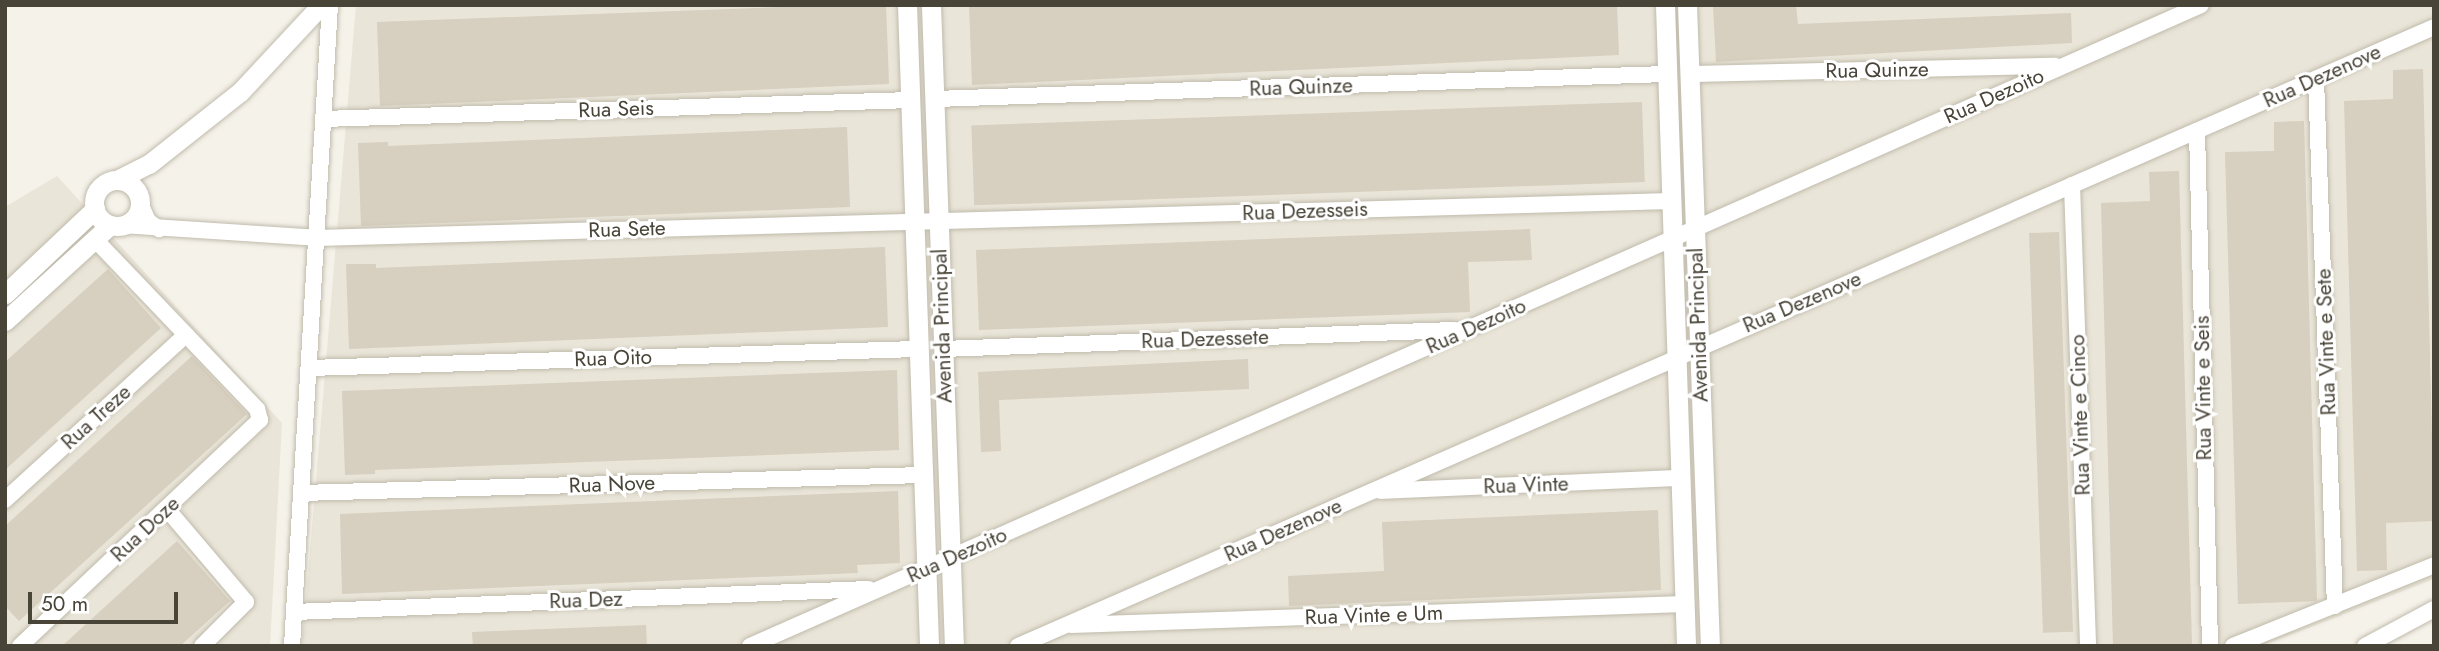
<!DOCTYPE html>
<html>
<head>
<meta charset="utf-8">
<style>
	body { margin:0 }
	#map { position:relative; width:2439px; height:651px; overflow:hidden; background:#f5f2ea; font-family:Jost,sans-serif }
	div>[style] { position:absolute }
	[style*='--x'] { left:calc(var(--x)*1px); top:calc(var(--y)*1px); width:calc(var(--w)*1px); rotate:calc(var(--a)*1deg) }
	.residential>* { inset:0; background:#e9e5d8 }
	.building>* { inset:0; background:#d7cfbf; transform-origin:0 0 }
	.roads { filter:drop-shadow(0 0 2px #c0bbac) drop-shadow(0 0 2px #c0bbac) }
	.minor>* { height:16px; margin:-8px; padding:0 8px; transform-origin:8px; border-radius:8px; background:#fff }
	.tertiary>* { height:19px; margin:-9.5px; padding:0 9.5px; transform-origin:9.5px; border-radius:9.5px; background:#fff }
	.tertiary>.ring { margin:-9.5px; padding:0; box-sizing:content-box; background:none; border:19px solid #fff; border-radius:50% }
	span { translate:-50% -50%; white-space:nowrap; text-align:center; line-height:1.15; -webkit-text-stroke:6px #fff; paint-order:stroke }
	.street-label { font-size:21px; color:#494438 }
	.frame { position:absolute; inset:0; border:7px solid #494438; pointer-events:none }
	.scale { position:absolute; left:28px; top:592px; width:150px; height:32px; box-sizing:border-box; border:4px solid #494438; border-top:0; padding-left:9px; font-size:21px; line-height:24px; white-space:nowrap; color:#494438; -webkit-text-stroke:5px #fff; paint-order:stroke }
</style>
</head>
<body>
<div id="map">
	<div class="residential">
		<div style="clip-path:polygon(356px 5px,2434px 5px,2434px 579px,2262px 646px,302px 646px)"></div>
		<div style="clip-path:polygon(57px 176px,282px 423px,270px 646px,5px 646px,5px 207px)"></div>
	</div>
	<div class="building">
		<div style="clip-path:polygon(835px 5px,886px 5px,889px 84px,380px 106px,377px 22px)"></div>
		<div style="clip-path:polygon(969px 5px,1617px 5px,1619px 55px,972px 85px)"></div>
		<div style="clip-path:polygon(1713px 5px,1796px 5px,1798px 24px,2071px 13px,2072px 43px,1716px 62px)"></div>
		<div style="clip-path:polygon(2423px 69px,2434px 521px,2386px 523px,2387px 570px,2357px 571px,2344px 101px,2393px 99px,2393px 70px)"></div>
		<div style="left:1642px;top:102px;width:80px;height:671px;rotate:88deg"></div>
		<div style="clip-path:polygon(2304px 121px,2317px 601px,2238px 604px,2225px 152px,2274px 151px,2274px 122px)"></div>
		<div style="clip-path:polygon(847px 127px,850px 207px,361px 226px,358px 143px,388px 142px,388px 146px)"></div>
		<div style="clip-path:polygon(2179px 171px,2192px 646px,2113px 646px,2101px 203px,2150px 201px,2149px 172px)"></div>
		<div style="clip-path:polygon(1530px 229px,1532px 260px,1468px 262px,1470px 312px,979px 330px,976px 250px)"></div>
		<div style="left:2059px;top:232px;width:400px;height:30px;rotate:88deg"></div>
		<div style="clip-path:polygon(885px 247px,888px 327px,349px 349px,346px 264px,376px 264px,376px 268px)"></div>
		<div style="clip-path:polygon(108px 269px,161px 328px,5px 470px,5px 362px)"></div>
		<div style="clip-path:polygon(192px 356px,247px 414px,19px 621px,5px 606px,5px 526px)"></div>
		<div style="clip-path:polygon(1248px 359px,1249px 389px,999px 400px,1001px 451px,981px 452px,978px 372px)"></div>
		<div style="clip-path:polygon(897px 370px,899px 450px,375px 470px,375px 474px,345px 475px,342px 391px)"></div>
		<div style="clip-path:polygon(898px 491px,900px 563px,857px 565px,858px 573px,342px 594px,340px 514px)"></div>
		<div style="clip-path:polygon(1658px 510px,1661px 590px,1289px 606px,1288px 576px,1384px 571px,1382px 522px)"></div>
		<div style="clip-path:polygon(177px 541px,230px 601px,180px 646px,62px 646px)"></div>
		<div style="clip-path:polygon(646px 625px,647px 646px,473px 646px,472px 632px)"></div>
	</div>
	<div class="roads">
		<div class="minor">
			<div style="--x:1690;--y:74;--w:365;--a:-1.3"></div>
			<div style="--x:2316;--y:79;--w:527;--a:87.94"></div>
			<div style="--x:935;--y:99;--w:732;--a:-1.96"></div>
			<div style="--x:323;--y:119;--w:587;--a:-1.85"></div>
			<div style="--x:2197;--y:131;--w:515;--a:88.55"></div>
			<div style="--x:2072;--y:185;--w:461;--a:88"></div>
			<div style="--x:140;--y:203;--w:20;--a:66"></div>
			<div style="--x:148;--y:221;--w:14;--a:36"></div>
			<div style="--x:122;--y:225;--w:194;--a:3.8"></div>
			<div style="--x:316;--y:238;--w:1356;--a:-1.56"></div>
			<div style="--x:943;--y:349;--w:512;--a:-2.13"></div>
			<div style="--x:309;--y:368;--w:609;--a:-1.79"></div>
			<div style="--x:1381;--y:491;--w:299;--a:-2.5"></div>
			<div style="--x:301;--y:493;--w:622;--a:-1.66"></div>
			<div style="--x:5;--y:500;--w:245;--a:-42.4"></div>
			<div style="--x:167;--y:509;--w:122;--a:49.7"></div>
			<div style="--x:246;--y:602;--w:62;--a:135"></div>
			<div style="--x:294;--y:612;--w:575;--a:-2.29"></div>
			<div style="--x:1071;--y:625;--w:614;--a:-1.96"></div>
			<div style="--x:20;--y:646;--w:330;--a:-43.3"></div>
			<div style="--x:260;--y:420;--w:11;--a:-105"></div>
			<div style="--x:257;--y:409;--w:226;--a:-133.7"></div>
			<div style="--x:292;--y:646;--w:642;--a:-86.61"></div>
			<div style="--x:750;--y:646;--w:1586;--a:-23.83"></div>
			<div style="--x:1018;--y:646;--w:1545;--a:-23.61"></div>
			<div style="--x:2233;--y:646;--w:217;--a:-21.9"></div>
			<div style="--x:2365;--y:646;--w:78;--a:-28.2"></div>
		</div>
		<div class="tertiary">
			<div style="--x:907;--y:5;--w:641;--a:88.03"></div>
			<div style="--x:931;--y:5;--w:641;--a:87.95"></div>
			<div style="--x:1665;--y:5;--w:641;--a:88.12"></div>
			<div style="--x:1687;--y:5;--w:641;--a:87.95"></div>
			<div style="--x:117;--y:180;--w:36;--a:-27"></div>
			<div style="--x:149;--y:164;--w:116;--a:-38.4"></div>
			<div style="--x:240;--y:92;--w:119;--a:-47"></div>
			<div class="ring" style="left:94px;top:180px;width:27px;height:27px"></div>
			<div style="--x:5;--y:294;--w:124;--a:-43.4"></div>
			<div style="--x:5;--y:321;--w:142;--a:-42.4"></div>
		</div>
	</div>
	<div class="street-label">
		<span style="left:1877px;top:70px;rotate:-1deg">Rua Quinze</span>
		<span style="left:2322px;top:76px;rotate:-24deg">Rua Dezenove</span>
		<span style="left:1301px;top:87px;rotate:-2deg">Rua Quinze</span>
		<span style="left:1994px;top:96px;rotate:-24deg">Rua Dezoito</span>
		<span style="left:616px;top:109px;rotate:-2deg">Rua Seis</span>
		<span style="left:1305px;top:211px;rotate:-2deg">Rua Dezesseis</span>
		<span style="left:627px;top:229px;rotate:-2deg">Rua Sete</span>
		<span style="left:1802px;top:302px;rotate:-23deg">Rua Dezenove</span>
		<span style="left:1698px;top:325px;rotate:-92deg">Avenida Principal</span>
		<span style="left:942px;top:326px;rotate:-92deg">Avenida Principal</span>
		<span style="left:1476px;top:326px;rotate:-24deg">Rua Dezoito</span>
		<span style="left:1205px;top:339px;rotate:-2deg">Rua Dezessete</span>
		<span style="left:2326px;top:342px;rotate:-92deg">Rua Vinte e Sete</span>
		<span style="left:613px;top:358px;rotate:-2deg">Rua Oito</span>
		<span style="left:2203px;top:388px;rotate:-91deg">Rua Vinte e Seis</span>
		<span style="left:2080px;top:415px;rotate:-92deg">Rua Vinte e Cinco</span>
		<span style="left:96px;top:417px;rotate:-42deg">Rua Treze</span>
		<span style="left:612px;top:484px;rotate:-2deg">Rua Nove</span>
		<span style="left:1526px;top:485px;rotate:-2deg">Rua Vinte</span>
		<span style="left:145px;top:529px;rotate:-43deg">Rua Doze</span>
		<span style="left:1283px;top:530px;rotate:-24deg">Rua Dezenove</span>
		<span style="left:957px;top:555px;rotate:-24deg">Rua Dezoito</span>
		<span style="left:586px;top:600px;rotate:-2deg">Rua Dez</span>
		<span style="left:1374px;top:615px;rotate:-2deg">Rua Vinte e Um</span>
	</div>
	<div class="frame"></div>
	<div class="scale">50 m</div>
</div>
</body>
</html>
